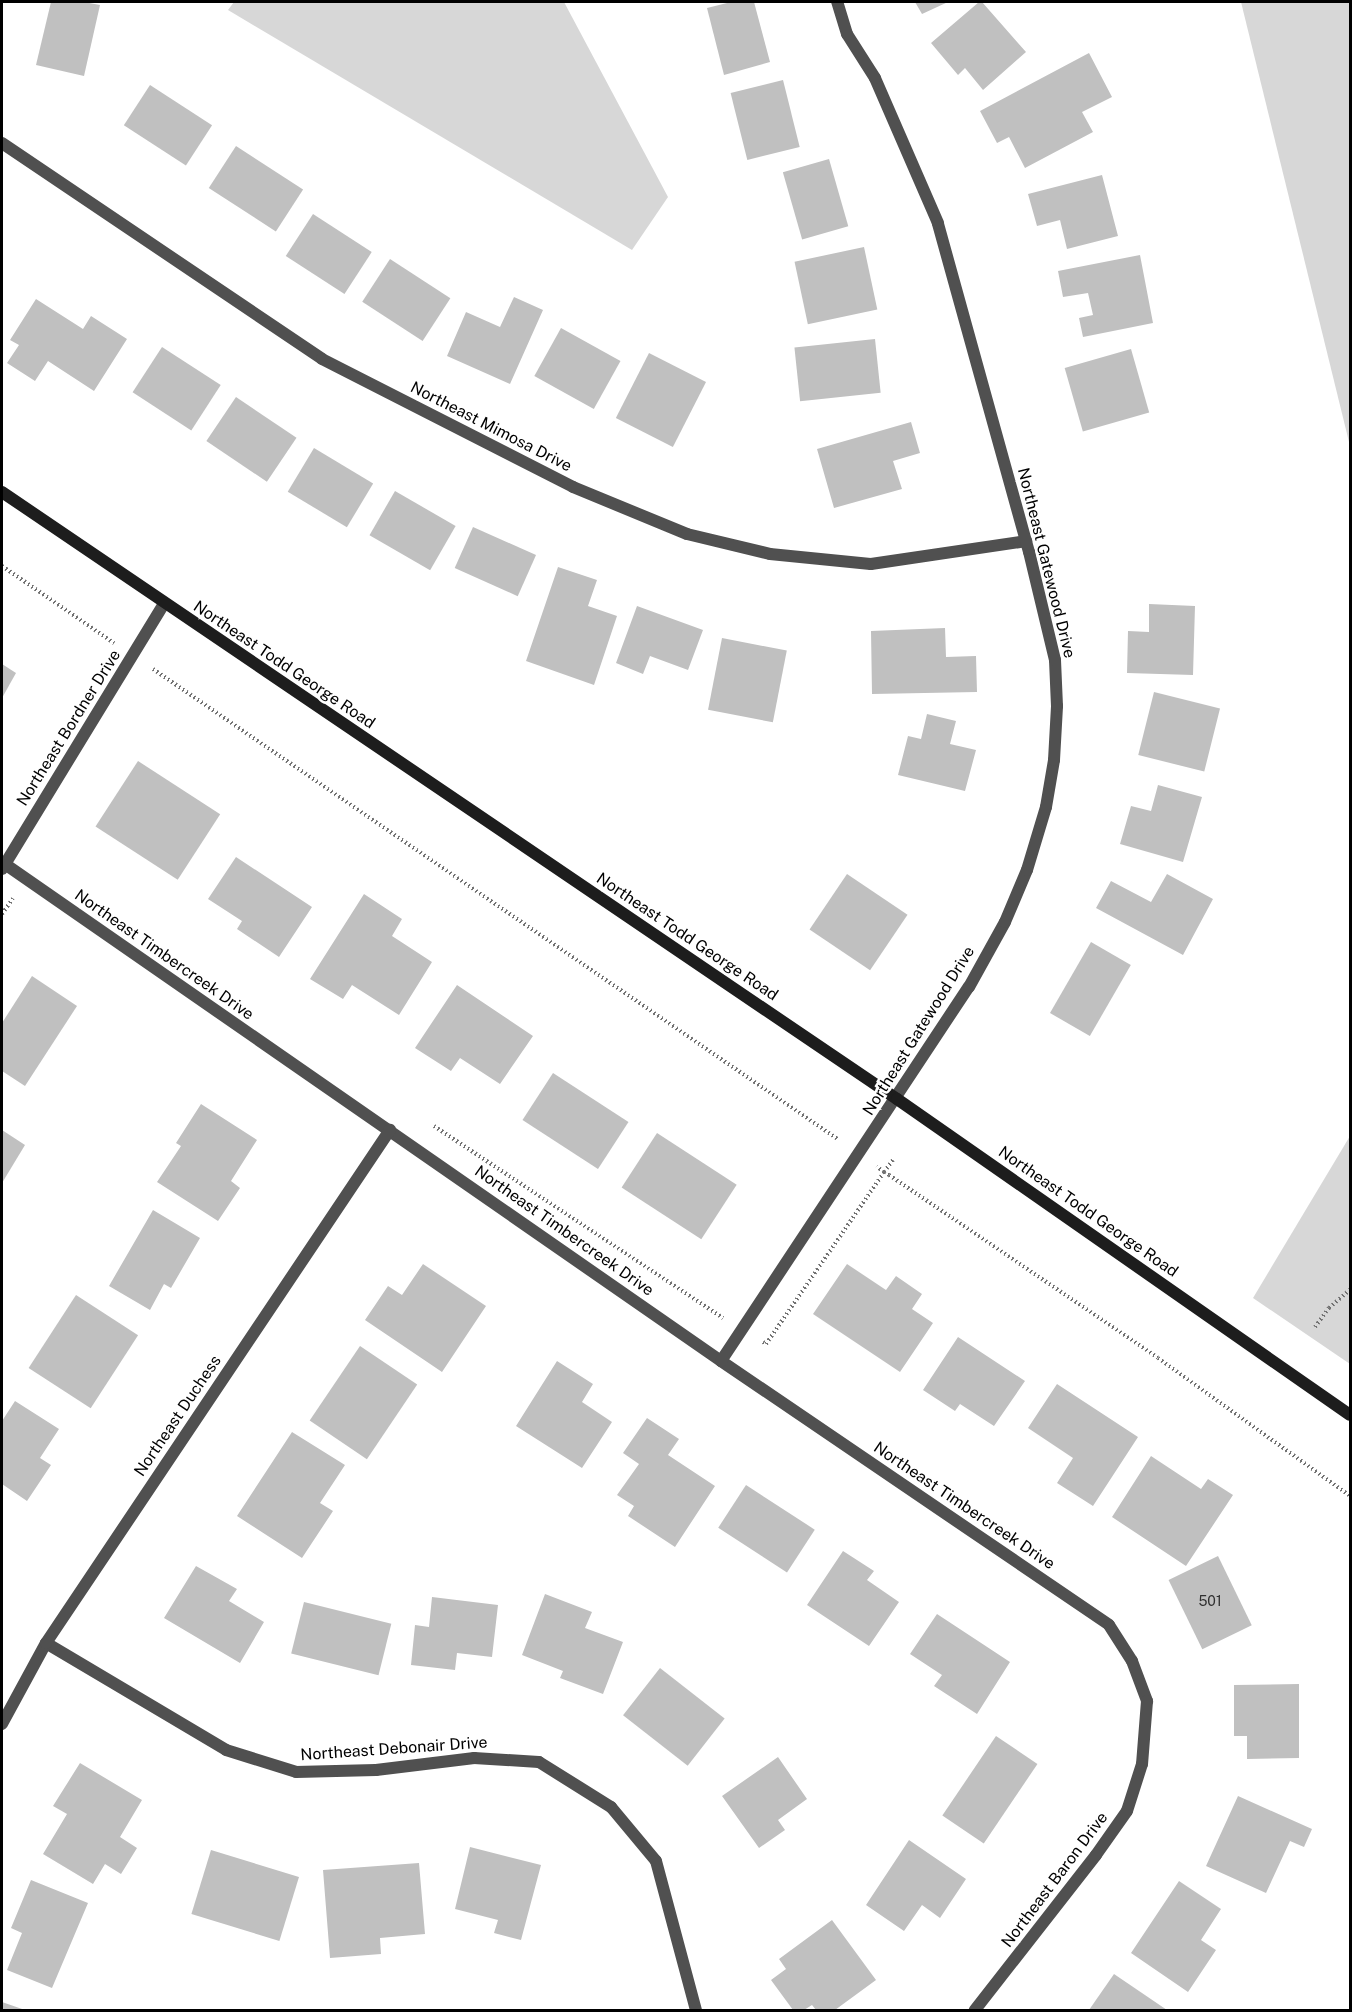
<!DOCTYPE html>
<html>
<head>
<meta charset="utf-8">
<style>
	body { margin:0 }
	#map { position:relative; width:1352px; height:2012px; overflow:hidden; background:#fff; font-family:"Public Sans",sans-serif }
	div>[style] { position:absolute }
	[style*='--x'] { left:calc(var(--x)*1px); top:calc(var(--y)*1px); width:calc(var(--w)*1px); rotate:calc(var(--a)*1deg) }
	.green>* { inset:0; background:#d7d7d7 }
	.building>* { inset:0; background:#c0c0c0; transform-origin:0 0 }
	.path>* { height:4px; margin-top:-2px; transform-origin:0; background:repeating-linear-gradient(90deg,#727272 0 1.5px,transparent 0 4.5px) }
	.minor>* { height:12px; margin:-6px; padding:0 6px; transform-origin:6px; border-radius:6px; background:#505050 }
	.secondary>* { height:12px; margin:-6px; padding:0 6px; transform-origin:6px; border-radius:6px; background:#1d1d1d }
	span { translate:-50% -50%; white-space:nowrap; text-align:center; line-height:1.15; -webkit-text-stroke:5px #fff; paint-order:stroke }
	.number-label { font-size:14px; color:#303030 }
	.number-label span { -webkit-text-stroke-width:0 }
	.street-label { font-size:16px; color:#000 }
	.frame { position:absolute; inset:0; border:3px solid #000; pointer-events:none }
</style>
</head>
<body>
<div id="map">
	<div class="green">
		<div style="clip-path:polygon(234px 2px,564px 2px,668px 197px,632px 250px,228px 10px)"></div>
		<div style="clip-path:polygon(1241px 2px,1350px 2px,1350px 446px)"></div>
		<div style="clip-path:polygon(1350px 1136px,1350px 1364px,1253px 1298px)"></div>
	</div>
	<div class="building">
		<div style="clip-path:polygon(51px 2px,84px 2px,100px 5px,84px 76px,36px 65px)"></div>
		<div style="clip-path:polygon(731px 2px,754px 2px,770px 62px,724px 75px,707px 8px)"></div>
		<div style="clip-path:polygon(915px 2px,948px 2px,922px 14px)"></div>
		<div style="clip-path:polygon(979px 2px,982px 2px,1026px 52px,983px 90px,965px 68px,958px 75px,931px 43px)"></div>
		<div style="clip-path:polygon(1089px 53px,1112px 97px,1082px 112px,1093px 132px,1025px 168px,1009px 137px,997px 143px,980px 111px)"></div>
		<div style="left:783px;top:80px;width:69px;height:54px;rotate:76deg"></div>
		<div style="left:150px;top:85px;width:74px;height:48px;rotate:33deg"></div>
		<div style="left:236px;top:146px;width:80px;height:50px;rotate:33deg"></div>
		<div style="left:829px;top:159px;width:70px;height:48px;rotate:74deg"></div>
		<div style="clip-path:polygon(1102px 175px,1118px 236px,1067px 249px,1060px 220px,1037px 226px,1028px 194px)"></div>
		<div style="left:313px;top:214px;width:70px;height:50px;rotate:33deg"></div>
		<div style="left:864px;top:247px;width:64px;height:71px;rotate:78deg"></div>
		<div style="clip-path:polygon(1140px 255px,1153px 323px,1083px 337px,1079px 318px,1093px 315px,1088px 293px,1063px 297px,1058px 271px)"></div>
		<div style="left:390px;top:259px;width:72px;height:51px;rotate:33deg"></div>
		<div style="clip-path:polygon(514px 297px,543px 310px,510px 384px,447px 356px,466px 312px,500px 327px)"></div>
		<div style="clip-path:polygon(36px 299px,83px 329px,91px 316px,127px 339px,94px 391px,48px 361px,35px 381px,7px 363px,19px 345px,10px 340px)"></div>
		<div style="left:561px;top:328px;width:68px;height:55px;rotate:29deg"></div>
		<div style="left:875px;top:339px;width:54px;height:81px;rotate:84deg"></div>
		<div style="left:162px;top:347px;width:70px;height:54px;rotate:33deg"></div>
		<div style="left:1131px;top:349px;width:66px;height:69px;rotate:74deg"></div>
		<div style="left:649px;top:353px;width:64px;height:73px;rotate:27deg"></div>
		<div style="left:236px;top:397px;width:73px;height:53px;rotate:34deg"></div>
		<div style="clip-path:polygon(911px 422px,920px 453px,893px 461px,902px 489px,834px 508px,817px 449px)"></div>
		<div style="left:314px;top:448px;width:69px;height:51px;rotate:31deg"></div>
		<div style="left:395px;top:491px;width:70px;height:51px;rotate:30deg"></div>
		<div style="left:473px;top:527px;width:69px;height:45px;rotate:24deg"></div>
		<div style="clip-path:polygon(558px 567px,597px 580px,588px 606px,617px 616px,594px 685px,526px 661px)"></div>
		<div style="clip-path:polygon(1149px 604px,1195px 606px,1193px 675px,1127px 673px,1128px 631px,1149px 632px)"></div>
		<div style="clip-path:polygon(637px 606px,703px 630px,688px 670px,650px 656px,643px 674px,616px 663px)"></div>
		<div style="clip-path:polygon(945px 628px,946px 657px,976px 656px,977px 692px,872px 694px,871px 631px)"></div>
		<div style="left:722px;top:638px;width:66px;height:73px;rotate:11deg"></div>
		<div style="clip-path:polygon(2px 664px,16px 673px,2px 698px)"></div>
		<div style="left:1154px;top:692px;width:68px;height:65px;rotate:14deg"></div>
		<div style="clip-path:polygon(927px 714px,956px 721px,950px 744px,976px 750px,965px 791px,898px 775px,908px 736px,921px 739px)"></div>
		<div style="left:138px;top:761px;width:98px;height:78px;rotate:33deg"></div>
		<div style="clip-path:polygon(1158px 785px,1202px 797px,1183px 862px,1120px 844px,1131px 806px,1151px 811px)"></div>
		<div style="clip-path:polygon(236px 857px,312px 907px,279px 957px,237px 929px,242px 921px,208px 899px)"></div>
		<div style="left:847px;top:874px;width:73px;height:67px;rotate:34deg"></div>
		<div style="clip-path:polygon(1167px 874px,1213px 899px,1183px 955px,1096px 908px,1111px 881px,1151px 902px)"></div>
		<div style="clip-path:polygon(364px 894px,402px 919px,392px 936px,432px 962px,399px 1015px,352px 985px,343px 999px,310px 979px)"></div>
		<div style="left:1091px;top:942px;width:46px;height:82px;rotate:30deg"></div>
		<div style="clip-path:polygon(32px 976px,77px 1006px,25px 1086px,2px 1071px,2px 1023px)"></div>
		<div style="clip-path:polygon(457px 985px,533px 1036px,500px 1084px,460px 1058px,451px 1071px,415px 1048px)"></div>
		<div style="left:553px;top:1073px;width:90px;height:56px;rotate:33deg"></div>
		<div style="clip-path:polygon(201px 1104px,257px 1140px,231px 1181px,240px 1188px,218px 1221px,157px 1182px,181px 1146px,176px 1143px)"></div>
		<div style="clip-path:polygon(2px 1130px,25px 1145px,2px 1183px)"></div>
		<div style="left:657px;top:1133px;width:95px;height:65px;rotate:33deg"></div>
		<div style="clip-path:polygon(153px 1210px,200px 1238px,171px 1288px,164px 1284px,150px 1310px,109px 1286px)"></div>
		<div style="clip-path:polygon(423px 1264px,486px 1306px,442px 1372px,365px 1320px,388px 1286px,402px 1295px)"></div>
		<div style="clip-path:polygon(847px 1264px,886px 1290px,896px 1276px,922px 1294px,912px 1309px,933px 1323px,900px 1372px,813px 1314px)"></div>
		<div style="left:76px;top:1295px;width:74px;height:87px;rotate:33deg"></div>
		<div style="clip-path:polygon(958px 1337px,1025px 1381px,994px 1426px,960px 1404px,955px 1411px,923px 1390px)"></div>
		<div style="left:360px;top:1346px;width:69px;height:90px;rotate:34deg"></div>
		<div style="clip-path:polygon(557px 1361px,593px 1384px,582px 1402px,612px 1422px,582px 1468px,516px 1426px)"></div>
		<div style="clip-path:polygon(1057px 1384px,1138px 1437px,1093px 1506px,1057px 1483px,1073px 1458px,1028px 1428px)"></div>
		<div style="clip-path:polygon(15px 1401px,59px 1429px,40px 1458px,51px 1465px,27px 1501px,2px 1484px,2px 1421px)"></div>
		<div style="clip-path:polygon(647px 1418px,679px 1439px,668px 1455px,715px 1486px,675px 1547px,628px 1516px,634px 1506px,617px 1495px,639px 1464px,623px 1453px)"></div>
		<div style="clip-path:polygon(292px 1432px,345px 1465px,320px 1503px,333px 1511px,302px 1558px,237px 1516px)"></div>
		<div style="clip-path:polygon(1151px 1456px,1201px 1489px,1208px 1479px,1233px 1495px,1186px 1566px,1112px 1517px)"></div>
		<div style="left:746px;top:1485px;width:82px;height:51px;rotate:33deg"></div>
		<div style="clip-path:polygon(843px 1551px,874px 1571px,867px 1580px,899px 1602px,869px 1646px,807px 1605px)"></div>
		<div style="left:1218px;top:1556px;width:77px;height:55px;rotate:64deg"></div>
		<div style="clip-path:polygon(196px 1566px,237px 1589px,229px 1601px,264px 1622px,240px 1663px,164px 1618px)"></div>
		<div style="clip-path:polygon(545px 1594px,592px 1612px,585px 1628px,623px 1642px,603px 1694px,560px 1678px,563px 1671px,522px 1655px)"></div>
		<div style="clip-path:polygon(432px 1597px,498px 1605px,492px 1657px,457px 1653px,455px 1670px,411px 1665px,415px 1625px,429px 1627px)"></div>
		<div style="left:304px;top:1602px;width:90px;height:53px;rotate:14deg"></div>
		<div style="clip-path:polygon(937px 1614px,1010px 1662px,977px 1714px,934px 1686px,942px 1675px,910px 1654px)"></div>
		<div style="left:660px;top:1668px;width:82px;height:60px;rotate:38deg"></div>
		<div style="clip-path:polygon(1299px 1684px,1299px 1758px,1247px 1759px,1247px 1736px,1234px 1736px,1234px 1685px)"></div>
		<div style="left:996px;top:1736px;width:50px;height:96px;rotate:34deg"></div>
		<div style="clip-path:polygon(778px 1757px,807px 1799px,778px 1820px,785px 1830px,759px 1848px,722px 1796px)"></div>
		<div style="clip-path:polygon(80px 1763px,142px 1800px,120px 1837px,137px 1848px,121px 1874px,105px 1864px,93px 1884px,43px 1854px,67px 1814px,53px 1806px)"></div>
		<div style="clip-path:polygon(1238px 1796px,1312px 1829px,1304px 1847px,1290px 1841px,1266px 1893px,1206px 1866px)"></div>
		<div style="clip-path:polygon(909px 1840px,966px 1879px,940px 1918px,922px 1905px,904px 1931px,866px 1905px)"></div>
		<div style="clip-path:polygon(470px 1847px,541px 1865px,521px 1940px,494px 1933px,498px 1920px,455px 1909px)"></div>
		<div style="left:211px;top:1850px;width:92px;height:67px;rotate:17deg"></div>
		<div style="clip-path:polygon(419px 1863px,425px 1934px,380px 1938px,381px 1954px,330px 1958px,323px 1870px)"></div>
		<div style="clip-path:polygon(31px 1880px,88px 1903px,52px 1988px,7px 1970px,22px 1933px,11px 1928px)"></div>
		<div style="clip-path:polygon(1179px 1881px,1221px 1909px,1201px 1940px,1216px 1950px,1188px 1992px,1131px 1953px)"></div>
		<div style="clip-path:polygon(832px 1920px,876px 1980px,835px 2010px,816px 2010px,812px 2005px,804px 2010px,793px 2010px,771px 1980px,786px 1969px,779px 1959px)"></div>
		<div style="clip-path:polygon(1114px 1974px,1167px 2010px,1089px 2010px)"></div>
		<div style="clip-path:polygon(2px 2002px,25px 2010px,2px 2010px)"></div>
	</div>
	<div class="path">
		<div style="--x:2;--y:566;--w:136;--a:34.5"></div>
		<div style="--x:153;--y:669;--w:832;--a:34.47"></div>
		<div style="--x:2;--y:914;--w:19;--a:-55"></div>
		<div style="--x:434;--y:1126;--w:347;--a:33.6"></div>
		<div style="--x:893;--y:1160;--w:15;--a:127"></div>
		<div style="--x:884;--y:1172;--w:6;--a:31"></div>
		<div style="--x:889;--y:1175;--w:325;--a:34.2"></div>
		<div style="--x:1158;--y:1358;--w:236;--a:35.7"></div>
		<div style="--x:1315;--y:1327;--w:24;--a:-54"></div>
		<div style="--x:1329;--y:1308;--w:28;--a:-41"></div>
		<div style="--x:763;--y:1342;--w:4;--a:34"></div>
		<div style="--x:766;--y:1344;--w:209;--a:-55.5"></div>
		<div style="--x:884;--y:1172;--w:9;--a:-144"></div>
	</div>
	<div class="minor">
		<div style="--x:2;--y:143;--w:386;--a:34"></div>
		<div style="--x:322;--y:359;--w:282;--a:27"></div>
		<div style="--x:573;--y:487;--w:123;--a:22.4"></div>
		<div style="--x:687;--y:534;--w:85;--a:13.5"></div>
		<div style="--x:770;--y:554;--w:101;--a:5.7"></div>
		<div style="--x:871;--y:564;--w:157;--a:-8.4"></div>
		<div style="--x:2;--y:862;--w:875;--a:34.76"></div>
		<div style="--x:721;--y:1361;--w:469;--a:34.2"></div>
		<div style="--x:1109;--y:1625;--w:43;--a:57.4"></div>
		<div style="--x:1132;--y:1661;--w:43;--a:69.4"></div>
		<div style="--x:1147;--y:1701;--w:63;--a:94.5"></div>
		<div style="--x:1142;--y:1764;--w:49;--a:107.7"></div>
		<div style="--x:1127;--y:1811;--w:54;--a:125.2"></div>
		<div style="--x:1096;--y:1855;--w:197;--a:128"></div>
		<div style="--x:2;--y:869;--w:311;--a:-58.6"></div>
		<div style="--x:721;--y:1361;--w:449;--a:-56.5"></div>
		<div style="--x:969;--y:987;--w:74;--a:-61"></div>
		<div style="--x:1005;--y:922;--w:56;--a:-67.1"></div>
		<div style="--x:1027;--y:870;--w:66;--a:-73.2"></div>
		<div style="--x:1046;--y:807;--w:48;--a:-80.3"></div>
		<div style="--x:1054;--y:760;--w:54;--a:-86.8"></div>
		<div style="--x:1057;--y:706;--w:46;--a:-92.5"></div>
		<div style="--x:1055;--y:660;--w:111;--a:-103.5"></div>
		<div style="--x:1029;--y:552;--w:341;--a:-105.5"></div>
		<div style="--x:938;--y:223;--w:158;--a:-113.5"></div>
		<div style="--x:875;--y:78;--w:52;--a:-122.5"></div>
		<div style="--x:847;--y:34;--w:34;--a:-107"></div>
		<div style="--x:46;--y:1643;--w:209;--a:30.7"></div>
		<div style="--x:226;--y:1750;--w:73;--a:17.4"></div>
		<div style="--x:296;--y:1772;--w:80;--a:-1.4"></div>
		<div style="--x:376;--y:1770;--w:99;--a:-7"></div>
		<div style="--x:474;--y:1758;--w:65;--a:3.5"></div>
		<div style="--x:539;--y:1762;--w:85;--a:32"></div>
		<div style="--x:611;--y:1807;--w:70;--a:50.2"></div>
		<div style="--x:656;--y:1861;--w:154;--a:75"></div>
		<div style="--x:2;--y:1724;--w:92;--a:-61.5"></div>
		<div style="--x:46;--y:1643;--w:618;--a:-56.16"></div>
	</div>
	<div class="secondary">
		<div style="--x:2;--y:492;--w:1081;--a:34.15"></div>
		<div style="--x:897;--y:1099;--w:552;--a:34.9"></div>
	</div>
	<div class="number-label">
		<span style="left:1210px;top:1601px">501</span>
	</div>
	<div class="street-label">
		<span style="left:491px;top:427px;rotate:27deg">Northeast Mimosa Drive</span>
		<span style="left:1046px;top:563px;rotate:76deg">Northeast Gatewood Drive</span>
		<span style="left:284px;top:665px;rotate:34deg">Northeast Todd George Road</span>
		<span style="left:69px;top:728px;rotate:-58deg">Northeast Bordner Drive</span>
		<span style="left:687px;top:937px;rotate:34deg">Northeast Todd George Road</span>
		<span style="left:164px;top:955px;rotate:35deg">Northeast Timbercreek Drive</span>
		<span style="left:919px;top:1031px;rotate:-58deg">Northeast Gatewood Drive</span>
		<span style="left:1088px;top:1212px;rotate:35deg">Northeast Todd George Road</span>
		<span style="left:564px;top:1231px;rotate:35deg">Northeast Timbercreek Drive</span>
		<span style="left:178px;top:1416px;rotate:-56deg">Northeast Duchess</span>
		<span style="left:964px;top:1506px;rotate:34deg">Northeast Timbercreek Drive</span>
		<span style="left:394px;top:1749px;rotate:-4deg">Northeast Debonair Drive</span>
		<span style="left:1055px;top:1880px;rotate:-53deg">Northeast Baron Drive</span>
	</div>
	<div class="frame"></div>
</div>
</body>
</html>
